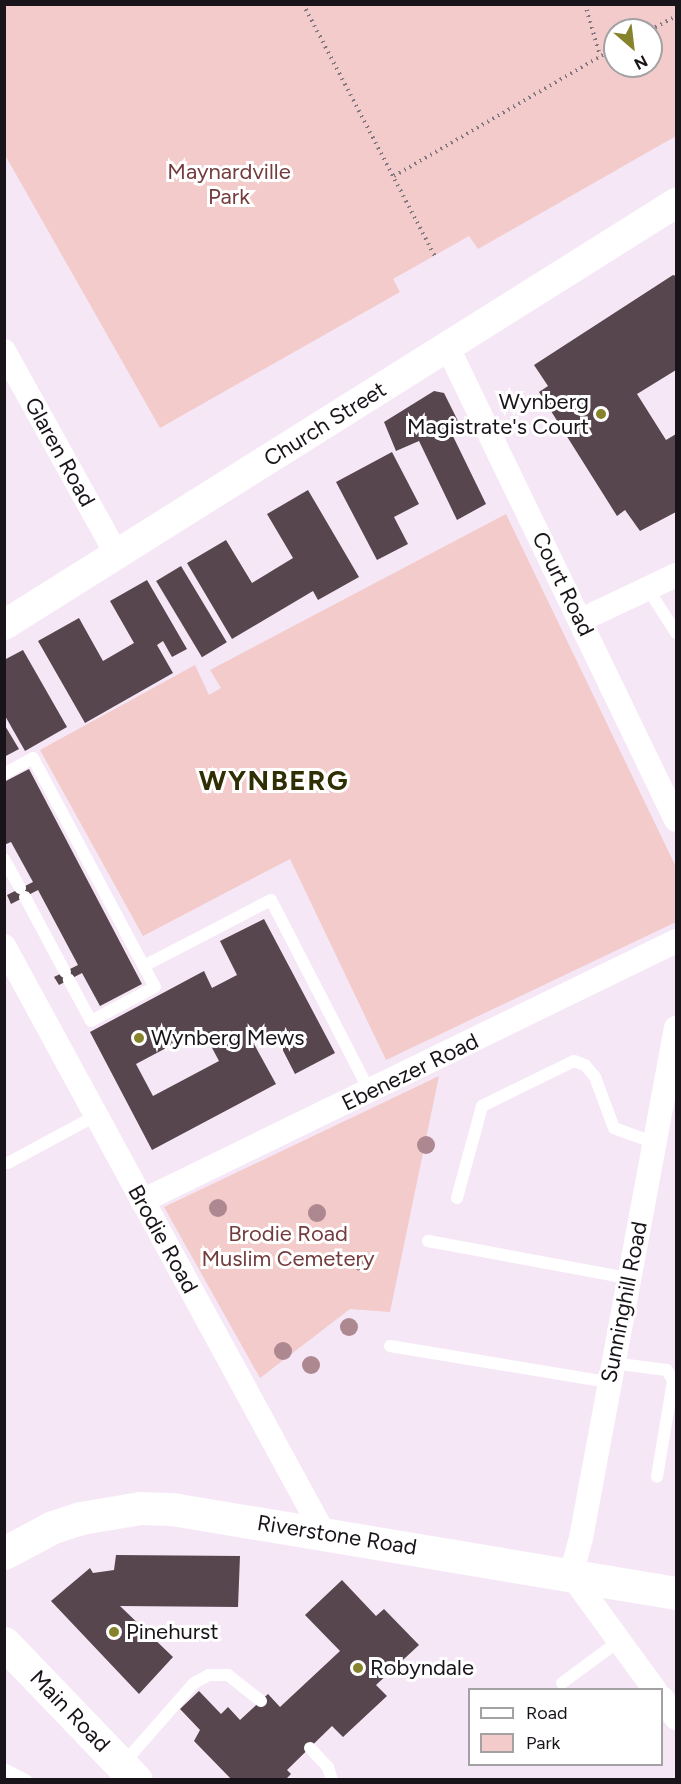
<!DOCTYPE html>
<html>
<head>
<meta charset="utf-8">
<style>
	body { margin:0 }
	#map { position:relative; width:681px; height:1784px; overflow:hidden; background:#f6e7f7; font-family:Figtree,sans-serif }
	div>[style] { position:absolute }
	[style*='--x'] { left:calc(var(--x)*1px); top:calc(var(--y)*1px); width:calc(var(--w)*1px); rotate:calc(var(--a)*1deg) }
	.green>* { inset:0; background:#f2cbca }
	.building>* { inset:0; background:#57464d; transform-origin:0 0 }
	.path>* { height:4px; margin-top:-2px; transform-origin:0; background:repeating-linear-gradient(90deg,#817781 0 1.5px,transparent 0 6px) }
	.service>* { height:12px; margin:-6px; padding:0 6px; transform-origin:6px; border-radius:6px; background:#fff }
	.minor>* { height:24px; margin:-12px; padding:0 12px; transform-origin:12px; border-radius:12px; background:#fff }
	.tertiary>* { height:30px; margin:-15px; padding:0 15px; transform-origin:15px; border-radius:15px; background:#fff }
	.secondary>* { height:33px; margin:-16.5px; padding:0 16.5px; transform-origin:16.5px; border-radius:16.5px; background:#fff }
	.trees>* { width:18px; height:18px; margin:-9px; border-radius:50%; background:#ae8890 }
	.dots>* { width:16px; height:16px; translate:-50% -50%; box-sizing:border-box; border:3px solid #fff; border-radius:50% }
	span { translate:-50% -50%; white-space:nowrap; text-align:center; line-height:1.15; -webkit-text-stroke:6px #fff; paint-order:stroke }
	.park-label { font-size:22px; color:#743b3c }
	.poi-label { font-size:22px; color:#191419 }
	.right { translate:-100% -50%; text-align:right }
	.left { translate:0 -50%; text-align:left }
	.street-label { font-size:22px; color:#191419 }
	.district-label { font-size:28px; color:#302e03; font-weight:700; letter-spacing:1.5px }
	.frame { position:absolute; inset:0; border:6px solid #191419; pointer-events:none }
	.legend { position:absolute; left:468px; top:1688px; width:195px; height:78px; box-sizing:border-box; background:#fff; border:2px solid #a3a1a3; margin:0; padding:8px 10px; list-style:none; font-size:18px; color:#191419 }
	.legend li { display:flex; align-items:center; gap:12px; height:30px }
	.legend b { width:30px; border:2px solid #a3a1a3 }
	.north { position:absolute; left:603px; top:18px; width:60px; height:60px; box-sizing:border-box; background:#fff; border:2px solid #a3a1a3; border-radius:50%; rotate:152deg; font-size:16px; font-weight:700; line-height:24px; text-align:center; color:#191419 }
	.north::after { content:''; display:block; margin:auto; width:21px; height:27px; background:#87832c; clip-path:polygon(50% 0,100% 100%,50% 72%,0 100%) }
</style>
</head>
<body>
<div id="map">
	<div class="green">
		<div style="clip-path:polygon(evenodd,4px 5px,676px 5px,676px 136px,478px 249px,469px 236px,393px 279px,400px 292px,160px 428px,5px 155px,4px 5px,615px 30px,651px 30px,651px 66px,615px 66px,615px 30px)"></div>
		<div style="clip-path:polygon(506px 514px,676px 867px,676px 922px,386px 1060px,290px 859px,143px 936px,40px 750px,195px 665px,209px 695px,221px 688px,210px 670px)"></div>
		<div style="clip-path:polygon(439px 1076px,390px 1312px,350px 1309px,260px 1378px,164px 1207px)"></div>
	</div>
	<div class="building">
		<div style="clip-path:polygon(673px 275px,676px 276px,676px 370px,637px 394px,666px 440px,676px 434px,676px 512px,640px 531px,625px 510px,617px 516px,539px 392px,548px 386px,534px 365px)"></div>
		<div style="clip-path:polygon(434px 391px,444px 393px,459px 423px,449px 428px,486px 504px,457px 520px,419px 441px,396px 451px,384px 422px)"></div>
		<div style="clip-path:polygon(392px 452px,419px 504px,394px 517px,408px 544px,377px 560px,336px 482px)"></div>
		<div style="clip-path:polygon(308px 490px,359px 577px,318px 600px,313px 591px,232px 639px,187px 563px,226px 540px,252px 583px,293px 558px,267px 514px)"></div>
		<div style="left:181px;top:566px;width:89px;height:29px;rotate:59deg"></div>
		<div style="clip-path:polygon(147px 580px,187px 649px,172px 657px,163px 641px,157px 645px,173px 673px,85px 723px,38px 641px,79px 618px,103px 661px,134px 643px,110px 601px)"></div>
		<div style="clip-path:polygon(23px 650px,67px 727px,25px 751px,4px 714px,4px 660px)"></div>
		<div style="clip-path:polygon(4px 724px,19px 749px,4px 757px)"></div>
		<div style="clip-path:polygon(29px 769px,142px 984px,100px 1006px,82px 973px,59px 985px,54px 977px,78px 965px,38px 890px,11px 904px,7px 895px,33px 882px,11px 842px,4px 845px,4px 782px)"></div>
		<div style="clip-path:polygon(evenodd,264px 919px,335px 1053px,295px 1074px,274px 1033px,254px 1044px,276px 1084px,152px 1150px,90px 1032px,204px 971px,212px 988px,237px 975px,220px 941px,264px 919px,202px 1029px,219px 1061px,153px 1096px,136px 1064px,202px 1029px)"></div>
		<div style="clip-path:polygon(116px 1555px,240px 1556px,238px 1607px,120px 1606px,173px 1657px,139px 1694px,51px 1601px,90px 1568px,93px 1573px,114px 1570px)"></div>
		<div style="clip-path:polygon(342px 1580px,376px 1616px,384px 1609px,419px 1645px,376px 1685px,387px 1696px,343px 1737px,332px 1726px,287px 1770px,291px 1774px,285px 1780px,232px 1780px,194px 1741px,200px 1730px,180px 1709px,199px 1691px,221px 1714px,228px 1707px,240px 1720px,268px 1694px,280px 1707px,340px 1651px,305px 1615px)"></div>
	</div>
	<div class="path">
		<div style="--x:303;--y:4;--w:284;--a:62.4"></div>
		<div style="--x:585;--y:4;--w:54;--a:73.9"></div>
		<div style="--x:650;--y:30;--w:30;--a:-28"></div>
		<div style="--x:394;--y:176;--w:255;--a:-30.1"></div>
	</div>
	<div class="service">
		<div style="--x:648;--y:589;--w:52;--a:57.5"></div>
		<div style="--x:4;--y:774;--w:33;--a:-29"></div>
		<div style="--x:33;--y:758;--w:259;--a:62"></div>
		<div style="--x:155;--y:987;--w:72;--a:152"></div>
		<div style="--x:91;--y:1021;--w:47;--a:-118.2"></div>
		<div style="--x:4;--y:859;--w:33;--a:61"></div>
		<div style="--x:25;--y:897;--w:85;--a:61.9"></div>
		<div style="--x:144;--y:966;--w:143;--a:-27.5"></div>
		<div style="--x:271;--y:900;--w:216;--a:62.7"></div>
		<div style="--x:8;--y:1163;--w:99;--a:-28.4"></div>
		<div style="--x:457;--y:1198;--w:95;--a:-74.8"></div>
		<div style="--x:482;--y:1106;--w:102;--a:-26.1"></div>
		<div style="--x:574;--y:1061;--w:12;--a:20"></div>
		<div style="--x:585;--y:1065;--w:16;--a:50"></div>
		<div style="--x:595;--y:1077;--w:54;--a:69.6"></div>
		<div style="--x:614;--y:1128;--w:44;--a:20.1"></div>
		<div style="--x:428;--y:1241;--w:203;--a:10.5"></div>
		<div style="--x:390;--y:1346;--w:221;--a:9.4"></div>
		<div style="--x:612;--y:1363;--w:55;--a:7.3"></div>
		<div style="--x:667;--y:1370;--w:13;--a:61"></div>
		<div style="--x:673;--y:1381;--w:97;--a:99.5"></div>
		<div style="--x:562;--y:1683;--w:71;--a:-36.4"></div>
		<div style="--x:310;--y:1748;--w:26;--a:47"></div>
		<div style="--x:328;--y:1767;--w:14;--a:73"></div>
		<div style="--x:122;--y:1765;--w:109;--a:-48.7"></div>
		<div style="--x:194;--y:1683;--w:17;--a:-28"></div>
		<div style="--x:209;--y:1675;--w:19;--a:0"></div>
		<div style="--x:228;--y:1675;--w:42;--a:38.2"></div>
		<div style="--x:4;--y:1769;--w:25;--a:27"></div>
	</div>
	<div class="minor">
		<div style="--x:448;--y:348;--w:524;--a:64.22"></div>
		<div style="--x:4;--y:351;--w:231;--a:61"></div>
		<div style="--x:581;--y:620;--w:105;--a:-25.3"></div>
		<div style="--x:4;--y:946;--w:667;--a:61.44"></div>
		<div style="--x:142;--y:1201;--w:594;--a:-25.96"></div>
		<div style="--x:655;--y:1690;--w:142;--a:-126.1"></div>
		<div style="--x:571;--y:1575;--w:38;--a:-75"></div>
		<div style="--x:581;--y:1538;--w:519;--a:-79.45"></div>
		<div style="--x:662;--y:1698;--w:24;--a:55"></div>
	</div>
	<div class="tertiary">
		<div style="--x:4;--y:625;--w:794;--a:-32.13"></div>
	</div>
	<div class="secondary">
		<div style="--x:4;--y:1553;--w:55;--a:-28"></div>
		<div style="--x:53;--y:1527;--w:29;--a:-18"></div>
		<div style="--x:81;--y:1518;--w:60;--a:-9.6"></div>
		<div style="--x:140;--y:1508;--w:32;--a:2"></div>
		<div style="--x:172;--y:1509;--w:511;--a:9.46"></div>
		<div style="--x:4;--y:1643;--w:190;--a:46.1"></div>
	</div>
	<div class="trees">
		<div style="left:426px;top:1145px"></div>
		<div style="left:218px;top:1208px"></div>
		<div style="left:317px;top:1213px"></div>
		<div style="left:361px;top:1262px"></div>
		<div style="left:349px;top:1327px"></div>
		<div style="left:283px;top:1351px"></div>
		<div style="left:311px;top:1365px"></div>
	</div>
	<div class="dots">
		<div style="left:601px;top:414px;background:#87832c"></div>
		<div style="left:139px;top:1038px;background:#87832c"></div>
		<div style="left:114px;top:1632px;background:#87832c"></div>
		<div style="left:358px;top:1668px;background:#87832c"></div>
	</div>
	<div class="park-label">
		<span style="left:229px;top:184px">Maynardville<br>Park</span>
		<span style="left:288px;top:1246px">Brodie Road<br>Muslim Cemetery</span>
	</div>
	<div class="poi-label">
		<span class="right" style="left:589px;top:414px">Wynberg<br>Magistrate's Court</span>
		<span class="left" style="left:151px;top:1038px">Wynberg Mews</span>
		<span class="left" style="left:126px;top:1632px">Pinehurst</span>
		<span class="left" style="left:370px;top:1668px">Robyndale</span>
	</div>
	<div class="street-label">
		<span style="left:325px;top:424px;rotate:-32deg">Church Street</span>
		<span style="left:60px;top:452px;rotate:61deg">Glaren Road</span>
		<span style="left:563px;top:584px;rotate:64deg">Court Road</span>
		<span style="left:410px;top:1072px;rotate:-26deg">Ebenezer Road</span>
		<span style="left:163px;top:1239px;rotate:61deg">Brodie Road</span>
		<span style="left:624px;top:1302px;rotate:-79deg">Sunninghill Road</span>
		<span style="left:337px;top:1535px;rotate:9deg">Riverstone Road</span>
		<span style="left:70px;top:1711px;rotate:46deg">Main Road</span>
	</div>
	<div class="district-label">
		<span style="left:274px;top:780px">WYNBERG</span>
	</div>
	<div class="frame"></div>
	<ul class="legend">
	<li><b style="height:8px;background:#fff"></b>Road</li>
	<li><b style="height:16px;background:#f2cbca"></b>Park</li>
	</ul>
	<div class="north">N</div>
</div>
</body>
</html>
